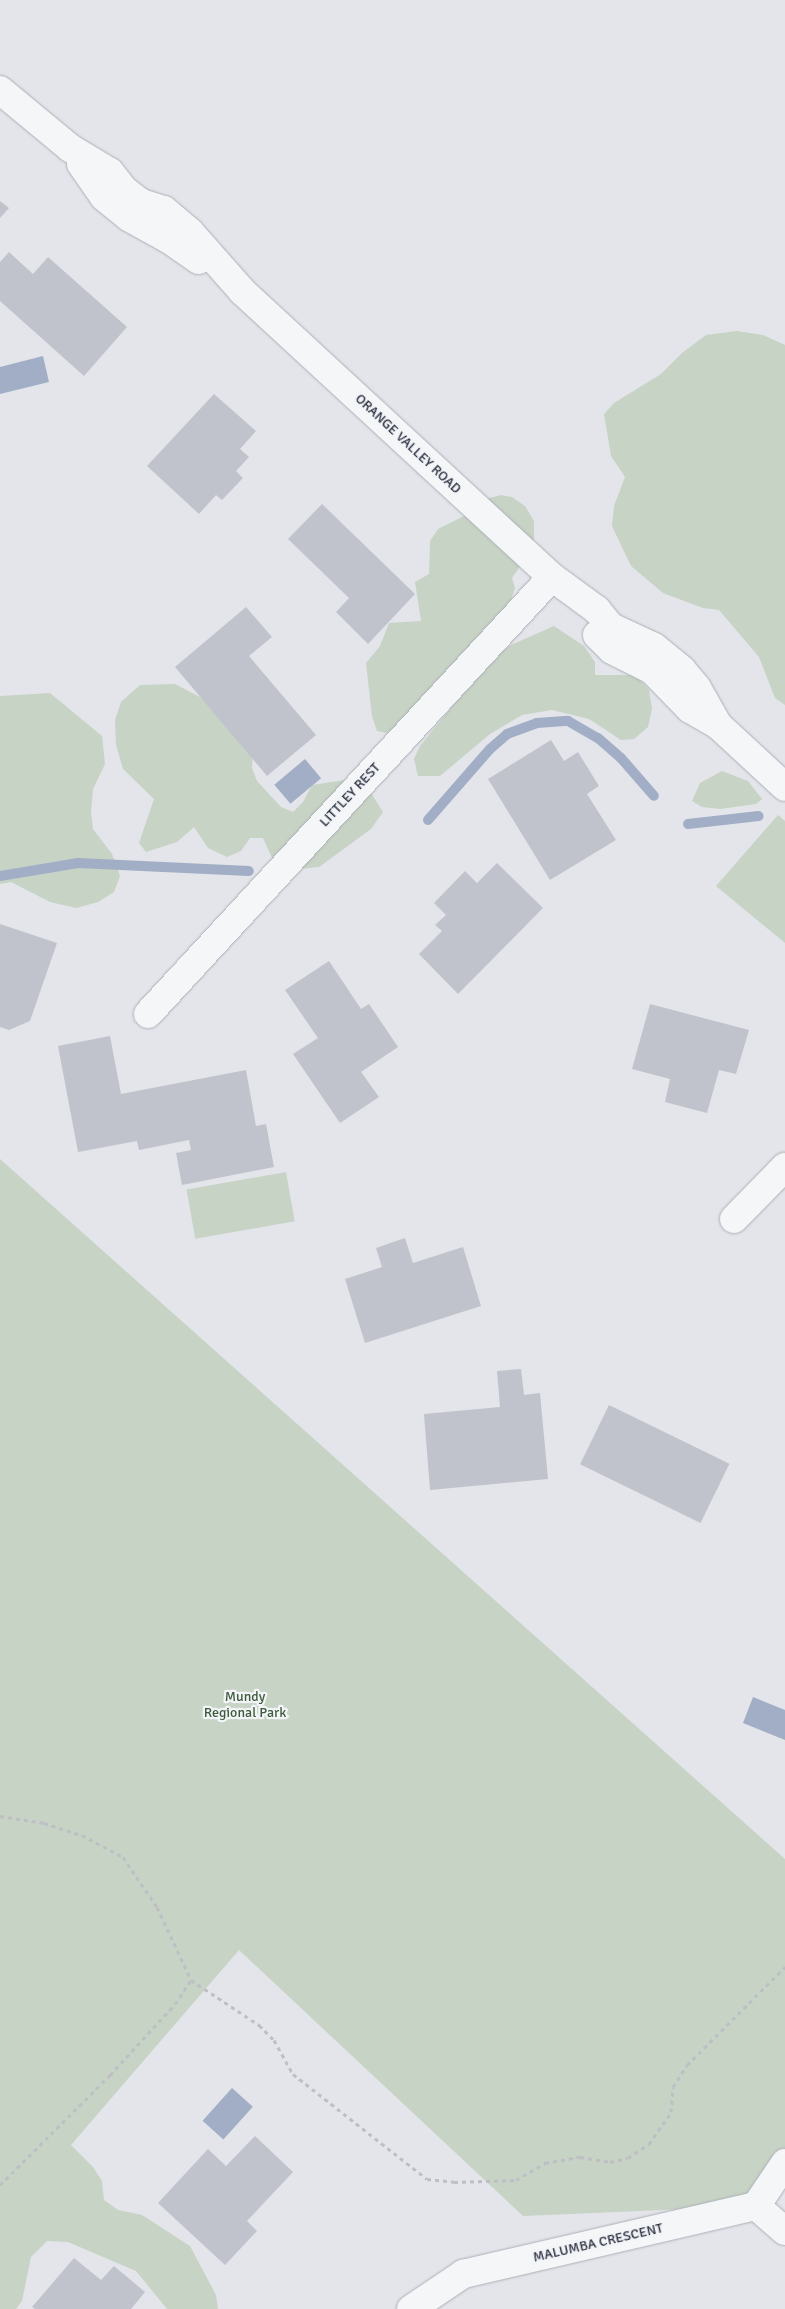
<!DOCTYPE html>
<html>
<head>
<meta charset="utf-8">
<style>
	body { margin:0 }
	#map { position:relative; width:785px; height:2309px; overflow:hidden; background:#e3e5ea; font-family:Signika,sans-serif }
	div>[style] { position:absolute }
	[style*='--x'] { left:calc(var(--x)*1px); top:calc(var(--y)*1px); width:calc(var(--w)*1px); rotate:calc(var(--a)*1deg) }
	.green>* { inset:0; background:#c7d3c5; transform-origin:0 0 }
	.water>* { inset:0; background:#a2aec6; transform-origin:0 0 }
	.stream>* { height:10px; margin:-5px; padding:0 5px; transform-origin:5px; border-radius:5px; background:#a2aec6 }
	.building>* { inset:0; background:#c1c3cc; transform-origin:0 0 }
	.path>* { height:3px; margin-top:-1.5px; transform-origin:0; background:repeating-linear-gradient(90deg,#bdbfc4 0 4px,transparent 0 8px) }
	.roads { filter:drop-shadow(0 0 1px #acafb7) drop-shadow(0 0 1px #acafb7) }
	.minor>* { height:28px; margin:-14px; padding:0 14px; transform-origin:14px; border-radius:14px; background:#f5f6f8 }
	span { translate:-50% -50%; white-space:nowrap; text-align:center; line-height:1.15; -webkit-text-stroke:4.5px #f2f4f7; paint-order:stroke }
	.street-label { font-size:14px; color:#2c3140 }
	.park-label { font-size:14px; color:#3d5b3b }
</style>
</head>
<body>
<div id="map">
	<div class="green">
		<div style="clip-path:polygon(737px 331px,763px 335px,785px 345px,785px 705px,775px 698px,759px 657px,719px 610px,703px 608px,663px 593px,631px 566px,612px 526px,614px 506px,625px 477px,611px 456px,604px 414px,614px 403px,661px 374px,682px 353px,706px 335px)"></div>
		<div style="clip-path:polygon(501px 495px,512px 497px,525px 506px,534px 521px,534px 546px,512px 578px,515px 588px,506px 614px,405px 720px,387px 733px,377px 731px,372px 716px,366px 663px,380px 646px,389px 623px,421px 621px,415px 582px,429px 574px,430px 541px,438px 529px,468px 514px,486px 499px)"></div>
		<div style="clip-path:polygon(554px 626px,584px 646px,595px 662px,595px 675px,635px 675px,649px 690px,652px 709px,648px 727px,634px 739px,621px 740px,589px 719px,552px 710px,522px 715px,490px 734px,440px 776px,418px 776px,414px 759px,420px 746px,488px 662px,511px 645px)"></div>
		<div style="clip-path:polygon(175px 684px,200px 697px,253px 747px,252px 768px,257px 781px,281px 807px,293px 812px,303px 802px,312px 785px,352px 779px,369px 790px,383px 812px,371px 829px,319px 867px,289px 870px,273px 860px,263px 838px,250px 838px,241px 851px,227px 857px,208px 848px,194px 827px,177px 842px,146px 852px,139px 843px,154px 799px,123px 769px,116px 745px,115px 720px,121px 702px,140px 685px)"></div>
		<div style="clip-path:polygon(50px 693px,102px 736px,105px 764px,93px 789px,91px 812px,93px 829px,112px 854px,120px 876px,114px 892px,98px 902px,76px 908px,50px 902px,11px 882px,0 884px,0 696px)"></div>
		<div style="clip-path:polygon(722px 771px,748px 781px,762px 799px,756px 804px,720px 809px,702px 807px,692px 801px,700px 783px)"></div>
		<div style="clip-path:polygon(778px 815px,785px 821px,785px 943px,716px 886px)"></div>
		<div style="clip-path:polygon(0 1159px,785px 1859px,785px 2163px,756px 2206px,523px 2216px,239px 1950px,71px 2145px,93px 2167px,102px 2181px,104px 2200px,118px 2210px,142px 2215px,190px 2246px,216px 2295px,218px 2309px,167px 2309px,136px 2271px,68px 2242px,47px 2241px,31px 2257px,22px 2301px,16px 2309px,0 2309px)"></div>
		<div style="left:286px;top:1172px;width:50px;height:101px;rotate:80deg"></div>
	</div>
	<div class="water">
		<div style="clip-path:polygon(43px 356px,49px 382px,0 394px,0 367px)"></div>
		<div style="left:305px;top:759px;width:25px;height:40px;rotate:50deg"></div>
		<div style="clip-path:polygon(753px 1697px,785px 1710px,785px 1740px,743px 1723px)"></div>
		<div style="left:232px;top:2088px;width:28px;height:44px;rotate:42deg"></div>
	</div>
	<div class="stream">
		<div style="--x:428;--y:820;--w:94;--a:-48.9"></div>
		<div style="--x:490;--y:749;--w:23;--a:-41"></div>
		<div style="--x:507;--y:734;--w:32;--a:-20"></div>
		<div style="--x:537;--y:723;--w:31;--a:-4"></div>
		<div style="--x:568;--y:721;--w:34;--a:30"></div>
		<div style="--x:598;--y:738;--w:30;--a:41"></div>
		<div style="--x:621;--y:758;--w:50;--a:49"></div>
		<div style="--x:688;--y:824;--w:71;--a:-6.4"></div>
		<div style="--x:0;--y:876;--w:79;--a:-9.5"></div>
		<div style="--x:78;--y:863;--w:171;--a:2.7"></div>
	</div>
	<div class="building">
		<div style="clip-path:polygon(0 201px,9px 208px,0 218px)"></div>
		<div style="clip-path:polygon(9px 252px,33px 274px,48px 257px,127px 327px,84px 376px,0 301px,0 262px)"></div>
		<div style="clip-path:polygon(214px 394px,256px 431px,240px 449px,249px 457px,236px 471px,243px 478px,222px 500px,216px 495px,199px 514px,147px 466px)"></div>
		<div style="clip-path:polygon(322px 504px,415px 594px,368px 644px,336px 612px,349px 598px,288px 539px)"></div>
		<div style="clip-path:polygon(246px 607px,272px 637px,249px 656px,316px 735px,267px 776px,175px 667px)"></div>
		<div style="clip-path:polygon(551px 740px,564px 761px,578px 752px,599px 786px,587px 794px,616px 840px,550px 880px,488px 779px)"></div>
		<div style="clip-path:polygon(497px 863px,543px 908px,458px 994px,419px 954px,442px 931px,435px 925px,446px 915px,434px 903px,465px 871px,477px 883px)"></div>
		<div style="clip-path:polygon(0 924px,57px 943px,30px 1021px,9px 1030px,0 1027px)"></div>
		<div style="clip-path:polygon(329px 961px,361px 1009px,369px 1004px,398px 1047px,361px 1072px,379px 1097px,340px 1123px,293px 1054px,318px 1038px,285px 990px)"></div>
		<div style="clip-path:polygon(650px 1004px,749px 1030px,736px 1074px,719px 1070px,707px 1113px,665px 1102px,670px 1079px,632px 1069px)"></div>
		<div style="clip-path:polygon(110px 1036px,121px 1094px,246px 1070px,256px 1126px,266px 1124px,274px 1167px,182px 1185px,176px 1153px,191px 1150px,189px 1140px,139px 1150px,137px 1141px,78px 1152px,58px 1046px)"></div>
		<div style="clip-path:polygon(405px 1238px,413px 1263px,463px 1247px,481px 1306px,365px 1343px,345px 1279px,382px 1267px,376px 1248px)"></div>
		<div style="clip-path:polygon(521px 1369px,524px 1395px,540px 1393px,548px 1479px,430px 1490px,424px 1414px,500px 1407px,497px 1371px)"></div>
		<div style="left:609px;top:1405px;width:134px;height:66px;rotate:26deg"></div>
		<div style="clip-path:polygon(255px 2136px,293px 2172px,247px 2221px,257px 2231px,225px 2265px,158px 2203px,208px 2149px,226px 2166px)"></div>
		<div style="clip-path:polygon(74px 2258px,101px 2280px,114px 2266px,145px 2292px,131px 2309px,35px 2309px,32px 2307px)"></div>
	</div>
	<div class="path">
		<div style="--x:0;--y:1816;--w:45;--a:9"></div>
		<div style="--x:44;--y:1823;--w:40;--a:18"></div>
		<div style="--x:82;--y:1835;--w:47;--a:28.2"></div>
		<div style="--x:123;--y:1857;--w:60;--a:55.8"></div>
		<div style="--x:157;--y:1907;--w:81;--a:65"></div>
		<div style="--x:191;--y:1980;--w:82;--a:33.5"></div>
		<div style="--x:259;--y:2025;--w:21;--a:45"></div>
		<div style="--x:274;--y:2040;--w:39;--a:61"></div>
		<div style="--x:293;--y:2074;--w:170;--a:38.1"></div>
		<div style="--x:427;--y:2179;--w:27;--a:6"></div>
		<div style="--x:454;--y:2182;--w:62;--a:-1.8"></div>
		<div style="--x:516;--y:2180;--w:34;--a:-30"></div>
		<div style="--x:545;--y:2163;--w:36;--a:-10"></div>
		<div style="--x:580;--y:2157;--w:30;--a:9"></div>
		<div style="--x:610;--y:2162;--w:18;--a:-13"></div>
		<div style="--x:628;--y:2158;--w:25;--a:-34"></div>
		<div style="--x:649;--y:2144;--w:39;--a:-55"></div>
		<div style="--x:671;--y:2112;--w:25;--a:-85"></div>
		<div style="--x:673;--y:2087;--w:26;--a:-58"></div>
		<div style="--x:687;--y:2065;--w:139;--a:-45"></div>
		<div style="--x:0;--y:2185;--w:156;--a:-45"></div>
		<div style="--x:110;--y:2075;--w:96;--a:-47.5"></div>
		<div style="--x:175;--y:2004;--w:29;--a:-56"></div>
	</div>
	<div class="roads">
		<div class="minor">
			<div style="--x:0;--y:90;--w:91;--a:39.6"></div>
			<div style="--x:70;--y:148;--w:47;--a:31"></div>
			<div style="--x:110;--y:172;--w:23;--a:52"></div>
			<div style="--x:124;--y:190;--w:21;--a:37"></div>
			<div style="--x:141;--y:203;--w:24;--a:17"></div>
			<div style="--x:164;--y:210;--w:34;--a:40"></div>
			<div style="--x:190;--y:232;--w:80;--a:48.5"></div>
			<div style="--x:243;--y:292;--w:420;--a:42.7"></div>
			<div style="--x:552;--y:577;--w:56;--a:36.3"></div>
			<div style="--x:597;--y:610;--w:22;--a:51"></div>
			<div style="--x:611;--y:627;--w:47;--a:24.9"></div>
			<div style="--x:654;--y:647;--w:36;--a:39"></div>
			<div style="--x:682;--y:670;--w:23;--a:50"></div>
			<div style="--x:697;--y:688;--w:43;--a:60.4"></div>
			<div style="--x:81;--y:164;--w:40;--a:55.1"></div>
			<div style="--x:104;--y:197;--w:33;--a:39"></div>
			<div style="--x:130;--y:218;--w:46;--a:28.8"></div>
			<div style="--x:170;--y:240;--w:35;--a:35"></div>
			<div style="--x:597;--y:635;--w:21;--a:45"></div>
			<div style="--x:612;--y:650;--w:45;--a:26.6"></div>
			<div style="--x:652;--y:670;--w:54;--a:45.7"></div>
			<div style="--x:690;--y:709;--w:32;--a:30"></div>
			<div style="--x:718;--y:725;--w:91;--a:42.8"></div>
			<div style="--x:148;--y:1014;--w:595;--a:-47.25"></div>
			<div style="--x:734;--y:1219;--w:73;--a:-45.6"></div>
			<div style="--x:756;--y:2206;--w:52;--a:-56"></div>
			<div style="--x:411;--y:2309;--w:63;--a:-33.9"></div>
			<div style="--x:463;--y:2274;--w:301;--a:-13.1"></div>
			<div style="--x:756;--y:2206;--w:38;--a:41"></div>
		</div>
	</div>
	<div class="street-label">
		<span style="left:408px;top:444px;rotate:43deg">ORANGE VALLEY ROAD</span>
		<span style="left:350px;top:795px;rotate:-47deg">LITTLEY REST</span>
		<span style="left:598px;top:2243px;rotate:-13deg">MALUMBA CRESCENT</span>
	</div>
	<div class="park-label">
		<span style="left:245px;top:1705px">Mundy<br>Regional Park</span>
	</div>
</div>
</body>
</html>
